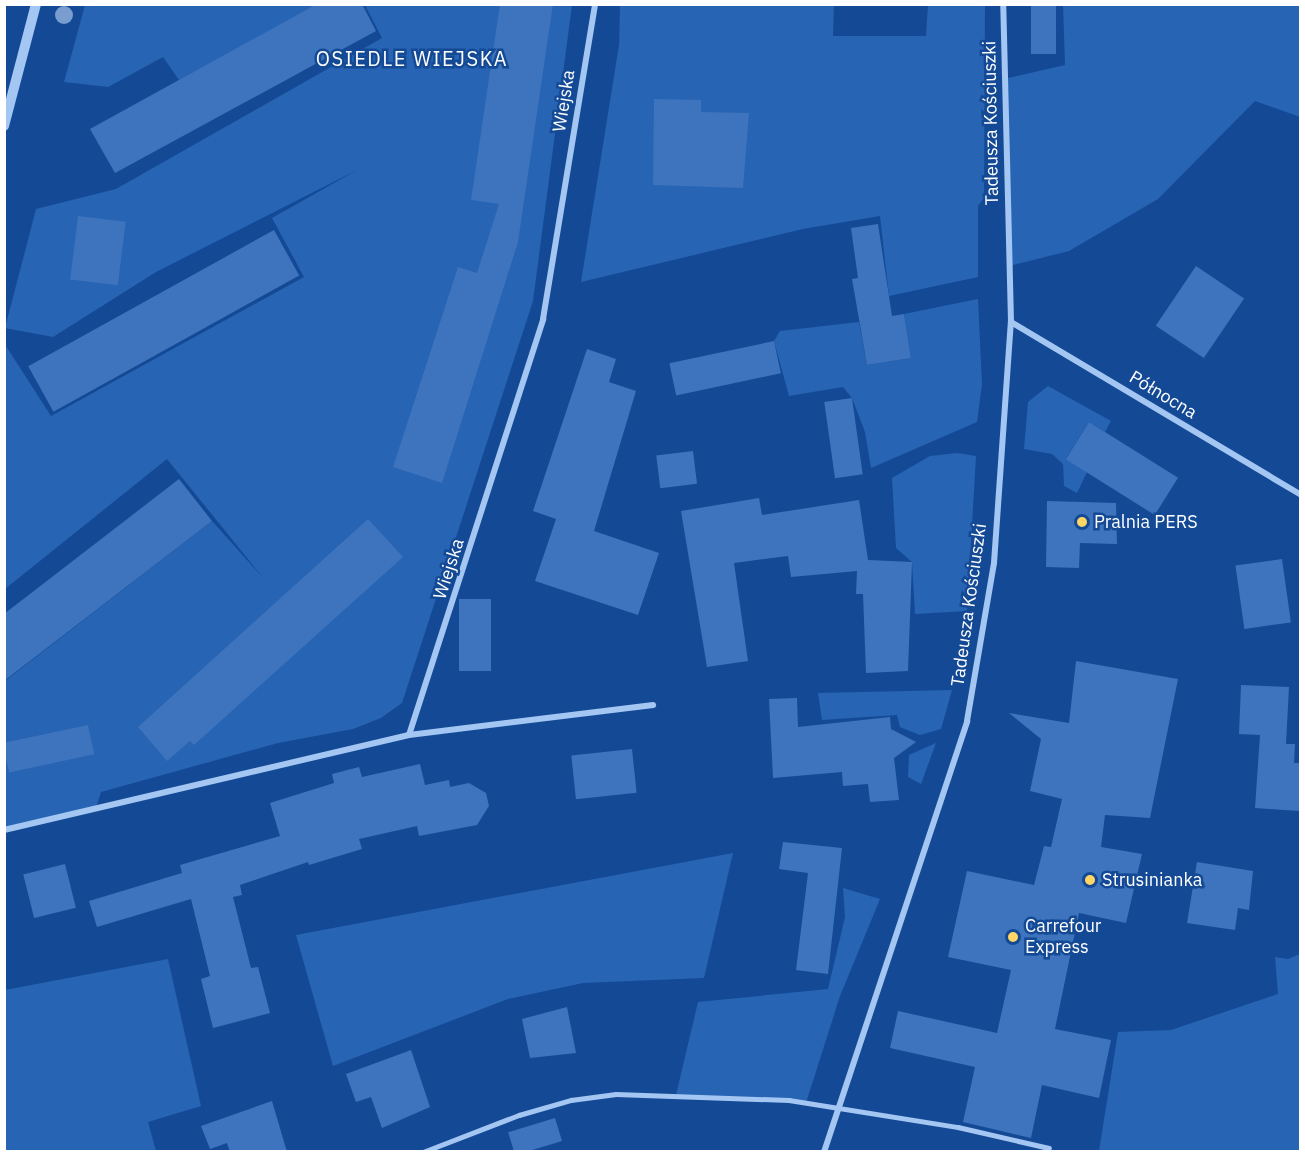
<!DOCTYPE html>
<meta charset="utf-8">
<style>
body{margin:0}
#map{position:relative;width:1305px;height:1156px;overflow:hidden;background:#144a95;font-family:"IBM Plex Sans",sans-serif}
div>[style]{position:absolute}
.green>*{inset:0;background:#2764b4}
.building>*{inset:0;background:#3d74bd;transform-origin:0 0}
.service>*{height:4.5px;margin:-2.25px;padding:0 2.25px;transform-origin:2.25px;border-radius:2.25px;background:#a4c6f2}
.minor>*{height:6px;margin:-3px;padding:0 3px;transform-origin:3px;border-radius:3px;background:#a4c6f2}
.tertiary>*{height:10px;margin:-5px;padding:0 5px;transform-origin:5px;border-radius:5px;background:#a4c6f2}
.trees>*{width:18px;height:18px;margin:-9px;border-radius:50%;background:#799dce}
.dots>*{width:16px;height:16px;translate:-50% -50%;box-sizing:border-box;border:3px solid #144a95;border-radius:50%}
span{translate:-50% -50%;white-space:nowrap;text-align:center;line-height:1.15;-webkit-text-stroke:5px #144a95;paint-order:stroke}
.street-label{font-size:18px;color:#fff}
.poi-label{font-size:18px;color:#fff}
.left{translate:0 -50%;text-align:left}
.neighbourhood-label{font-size:20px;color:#fff;letter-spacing:1.5px}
.frame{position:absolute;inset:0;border:6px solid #fff;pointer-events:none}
</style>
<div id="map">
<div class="green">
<div style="clip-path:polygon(85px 5px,320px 5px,179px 80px,163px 57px,108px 87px,64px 82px)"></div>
<div style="clip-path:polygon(365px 5px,572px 5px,533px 301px,402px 703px,381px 718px,353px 729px,278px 743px,101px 792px,96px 808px,5px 830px,5px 681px,212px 521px,264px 579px,167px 459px,5px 589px,4px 343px,51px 416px,304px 277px,272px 218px,357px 170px,156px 272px,53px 337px,5px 328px,36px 209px,116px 189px,382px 38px)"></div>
<div style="clip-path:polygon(620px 5px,834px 5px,833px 36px,926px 36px,928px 5px,985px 5px,984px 198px,978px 206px,978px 277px,889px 296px,880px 216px,803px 229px,581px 282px,619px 45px)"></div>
<div style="clip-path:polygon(1063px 5px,1300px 5px,1300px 117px,1255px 101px,1158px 199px,1069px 251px,1009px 266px,1004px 79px,1065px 65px)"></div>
<div style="clip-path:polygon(978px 299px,982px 384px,977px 422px,871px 468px,865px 432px,852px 398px,843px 387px,789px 396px,774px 341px,780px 331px,859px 322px,867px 365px,911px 358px,904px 314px)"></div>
<div style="clip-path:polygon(1048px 386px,1111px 421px,1105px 432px,1089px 422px,1066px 458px,1087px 472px,1077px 493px,1064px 486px,1063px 464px,1052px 454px,1024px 449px,1028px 402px)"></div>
<div style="clip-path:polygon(957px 453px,976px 456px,967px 611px,915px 614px,912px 562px,896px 548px,892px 478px,930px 456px)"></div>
<div style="clip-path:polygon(952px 690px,941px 729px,920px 735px,900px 727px,897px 715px,822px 720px,818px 693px)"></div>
<div style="clip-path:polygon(936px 743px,921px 784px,908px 777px,909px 755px)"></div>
<div style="clip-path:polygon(733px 853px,704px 978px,583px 983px,508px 999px,333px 1066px,296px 935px)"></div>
<div style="clip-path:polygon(843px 888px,880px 899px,840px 996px,806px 1103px,676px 1095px,698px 1002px,828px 989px,845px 917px)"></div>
<div style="clip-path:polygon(1300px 954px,1300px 1151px,1099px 1151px,1118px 1032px,1171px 1030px,1278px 994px,1275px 957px,1288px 959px)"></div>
<div style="clip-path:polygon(168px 959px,201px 1106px,148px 1122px,156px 1151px,5px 1151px,5px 990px)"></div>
</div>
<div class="building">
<div style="clip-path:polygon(317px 4px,362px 4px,376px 31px,115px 173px,90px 129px)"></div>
<div style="clip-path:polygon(500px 4px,553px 4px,518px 242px,442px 483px,393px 467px,458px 267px,477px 273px,499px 204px,471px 200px)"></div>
<div style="left:1031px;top:4px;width:25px;height:50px"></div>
<div style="clip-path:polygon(654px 99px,701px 100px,701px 112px,749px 113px,743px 188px,653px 185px)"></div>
<div style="left:78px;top:216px;width:48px;height:64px;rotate:7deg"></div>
<div style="clip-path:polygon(878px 224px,892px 316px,904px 314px,911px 358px,867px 365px,852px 279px,858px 278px,851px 228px)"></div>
<div style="left:274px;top:230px;width:52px;height:281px;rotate:61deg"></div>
<div style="left:1196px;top:266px;width:58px;height:72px;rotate:34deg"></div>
<div style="left:774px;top:341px;width:33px;height:107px;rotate:78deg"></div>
<div style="clip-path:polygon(587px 349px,616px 359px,609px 382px,636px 391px,594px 531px,659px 553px,638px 615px,535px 581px,556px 519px,533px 511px)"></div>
<div style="left:852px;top:398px;width:77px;height:28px;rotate:82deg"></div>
<div style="left:1089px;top:422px;width:105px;height:44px;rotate:32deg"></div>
<div style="left:693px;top:451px;width:33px;height:37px;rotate:83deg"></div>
<div style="clip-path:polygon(179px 479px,212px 521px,4px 681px,4px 614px)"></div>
<div style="clip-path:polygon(759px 498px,762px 515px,859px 500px,868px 560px,912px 562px,908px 671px,866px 673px,863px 594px,856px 594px,857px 571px,791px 577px,788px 556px,734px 563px,748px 661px,707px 667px,681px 511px)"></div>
<div style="clip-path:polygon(1047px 501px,1116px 503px,1117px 544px,1080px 543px,1079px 568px,1046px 567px)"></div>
<div style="clip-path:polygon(368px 519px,403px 557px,194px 745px,190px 741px,167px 761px,138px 727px)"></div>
<div style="left:1282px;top:559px;width:64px;height:47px;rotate:82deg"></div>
<div style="left:459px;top:599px;width:32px;height:72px"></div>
<div style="clip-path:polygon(1076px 661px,1178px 679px,1150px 818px,1105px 815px,1101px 847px,1142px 854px,1126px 923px,1079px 913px,1055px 1029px,1111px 1040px,1099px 1098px,1042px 1085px,1031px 1138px,963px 1122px,975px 1067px,890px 1048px,898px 1011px,997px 1033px,1011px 970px,948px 957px,967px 871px,1034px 885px,1044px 846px,1051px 847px,1062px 799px,1030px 791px,1041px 739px,1009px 713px,1069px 723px)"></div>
<div style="clip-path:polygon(1241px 685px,1289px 687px,1286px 744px,1295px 744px,1294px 763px,1300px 763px,1300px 811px,1255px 808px,1260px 735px,1239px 734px)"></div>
<div style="clip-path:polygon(797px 698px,798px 727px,890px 717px,891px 729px,916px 742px,894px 758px,899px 800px,870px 802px,868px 784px,843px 786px,842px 772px,773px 778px,769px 699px)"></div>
<div style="left:88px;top:725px;width:30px;height:87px;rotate:78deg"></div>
<div style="left:632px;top:749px;width:44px;height:61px;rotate:84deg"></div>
<div style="clip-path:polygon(420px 764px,425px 785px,449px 780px,450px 787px,469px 783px,486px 793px,489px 806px,477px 825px,419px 836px,417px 826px,359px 839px,362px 849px,309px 865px,308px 862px,240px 885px,242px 895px,233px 897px,251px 968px,258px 967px,270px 1013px,213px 1028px,201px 979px,210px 976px,191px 899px,97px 927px,89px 901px,182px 873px,180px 865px,280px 836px,270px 803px,334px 783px,332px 774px,359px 767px,362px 777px)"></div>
<div style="clip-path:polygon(783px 842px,842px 848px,828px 974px,796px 970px,808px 873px,779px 869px)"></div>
<div style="clip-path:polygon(1197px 862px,1253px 871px,1249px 910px,1238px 908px,1235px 930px,1187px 923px)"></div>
<div style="left:65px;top:864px;width:45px;height:43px;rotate:76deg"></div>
<div style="clip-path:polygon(567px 1007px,576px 1053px,530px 1058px,522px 1019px)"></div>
<div style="clip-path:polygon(411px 1050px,430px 1107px,382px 1128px,371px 1097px,356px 1102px,346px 1074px)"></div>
<div style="clip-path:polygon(272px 1101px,287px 1152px,230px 1152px,227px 1143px,210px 1149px,201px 1126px)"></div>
<div style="left:555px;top:1118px;width:24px;height:49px;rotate:73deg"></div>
</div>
<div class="service">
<div style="left:423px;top:1152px;width:103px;rotate:-21.1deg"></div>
<div style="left:519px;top:1115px;width:54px;rotate:-16.1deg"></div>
<div style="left:571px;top:1100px;width:45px;rotate:-7.6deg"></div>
<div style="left:616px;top:1094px;width:173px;rotate:2deg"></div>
<div style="left:789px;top:1100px;width:171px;rotate:9.1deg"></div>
<div style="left:958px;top:1127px;width:93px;rotate:13deg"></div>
<div style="left:1049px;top:1148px;width:4px;rotate:90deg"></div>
</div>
<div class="minor">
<div style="left:1011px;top:322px;width:336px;rotate:30.8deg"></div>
<div style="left:409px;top:735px;width:437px;rotate:-72.1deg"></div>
<div style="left:543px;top:319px;width:319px;rotate:-80.6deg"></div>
<div style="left:4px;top:830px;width:416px;rotate:-13.2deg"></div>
<div style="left:409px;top:735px;width:246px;rotate:-7deg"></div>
<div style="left:824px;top:1152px;width:454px;rotate:-71.6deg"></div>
<div style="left:967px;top:721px;width:160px;rotate:-80.3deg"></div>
<div style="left:994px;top:563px;width:242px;rotate:-86deg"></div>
<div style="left:1011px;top:322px;width:318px;rotate:-91.4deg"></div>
</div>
<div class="tertiary">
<div style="left:4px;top:126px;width:126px;rotate:-75.3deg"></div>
</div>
<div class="trees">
<div style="left:64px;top:15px"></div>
</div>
<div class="dots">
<div style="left:1082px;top:522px;background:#ffd565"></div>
<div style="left:1090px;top:880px;background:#ffd565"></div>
<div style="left:1013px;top:937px;background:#ffd565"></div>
</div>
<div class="street-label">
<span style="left:564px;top:101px;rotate:-81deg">Wiejska</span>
<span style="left:991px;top:123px;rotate:-91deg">Tadeusza Kościuszki</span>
<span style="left:1163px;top:395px;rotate:31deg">Północna</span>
<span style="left:449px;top:569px;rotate:-72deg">Wiejska</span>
<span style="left:969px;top:605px;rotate:-82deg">Tadeusza Kościuszki</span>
</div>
<div class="poi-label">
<span class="left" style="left:1094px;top:522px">Pralnia PERS</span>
<span class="left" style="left:1102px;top:880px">Strusinianka</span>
<span class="left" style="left:1025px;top:937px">Carrefour<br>Express</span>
</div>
<div class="neighbourhood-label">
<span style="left:412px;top:58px">OSIEDLE WIEJSKA</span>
</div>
<div class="frame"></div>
</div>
